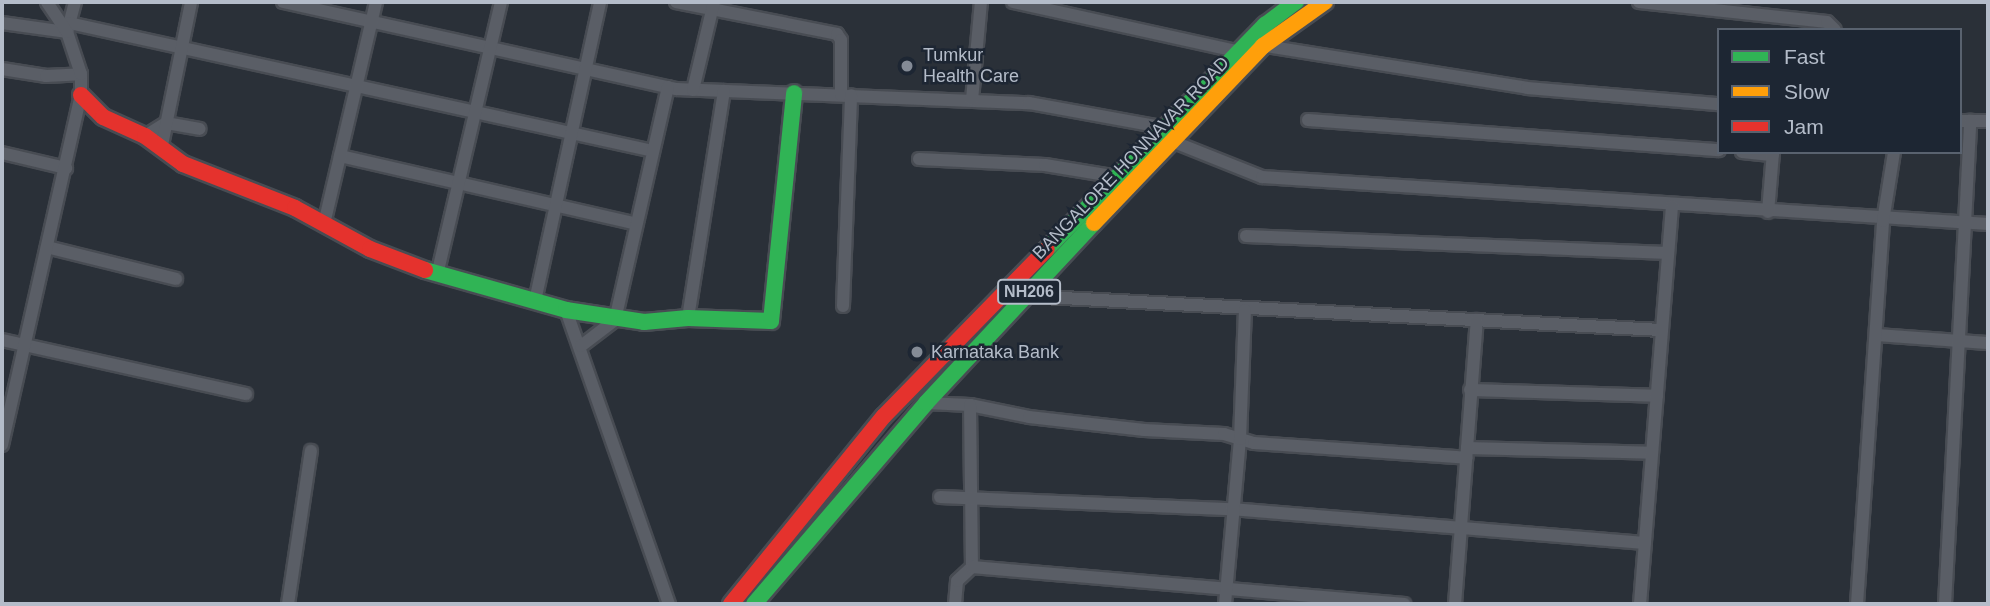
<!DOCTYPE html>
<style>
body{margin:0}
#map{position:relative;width:1990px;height:606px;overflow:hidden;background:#2a3038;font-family:Arial,sans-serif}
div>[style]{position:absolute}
.roads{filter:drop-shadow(2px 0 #484c53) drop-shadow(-2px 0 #484c53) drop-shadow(0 2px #484c53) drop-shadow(0 -2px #484c53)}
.street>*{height:12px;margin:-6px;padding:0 6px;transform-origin:6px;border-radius:6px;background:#5a5e66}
.fast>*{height:16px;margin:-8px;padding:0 8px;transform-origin:8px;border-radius:8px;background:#30b455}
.slow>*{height:16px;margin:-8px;padding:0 8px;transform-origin:8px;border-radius:8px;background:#ff9f0a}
.jam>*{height:16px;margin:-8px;padding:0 8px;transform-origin:8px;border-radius:8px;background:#e5322d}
.dots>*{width:19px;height:19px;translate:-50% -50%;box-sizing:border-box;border:4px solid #1d2633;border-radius:50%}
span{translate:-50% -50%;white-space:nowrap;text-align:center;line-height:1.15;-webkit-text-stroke:5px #1d2633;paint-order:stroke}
.shield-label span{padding:2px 5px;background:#1d2633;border:2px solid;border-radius:5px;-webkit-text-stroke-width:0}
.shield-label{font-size:16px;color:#b4bcc9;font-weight:700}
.poi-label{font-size:18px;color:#b4bcc9}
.left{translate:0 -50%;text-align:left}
.street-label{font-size:18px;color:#b4bcc9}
.frame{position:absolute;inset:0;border:4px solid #b4bcc9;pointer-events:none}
.legend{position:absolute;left:1717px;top:28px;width:245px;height:126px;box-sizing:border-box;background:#1d2633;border:2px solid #59626f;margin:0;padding:9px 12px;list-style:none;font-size:21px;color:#b4bcc9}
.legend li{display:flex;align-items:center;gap:14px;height:35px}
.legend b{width:35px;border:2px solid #59626f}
</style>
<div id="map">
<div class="roads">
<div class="street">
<div style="left:283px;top:2px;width:403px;rotate:12.5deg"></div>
<div style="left:676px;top:89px;width:353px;rotate:2.3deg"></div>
<div style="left:1029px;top:103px;width:139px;rotate:10.3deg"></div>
<div style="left:676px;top:2px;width:164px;rotate:11.2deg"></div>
<div style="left:837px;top:34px;width:7px;rotate:56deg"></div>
<div style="left:841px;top:40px;width:55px;rotate:90deg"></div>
<div style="left:1013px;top:2px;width:238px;rotate:12.4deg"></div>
<div style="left:1639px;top:2px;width:189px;rotate:6.1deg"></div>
<div style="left:1827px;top:22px;width:11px;rotate:45deg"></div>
<div style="left:2px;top:23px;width:66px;rotate:7.9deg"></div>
<div style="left:67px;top:32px;width:31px;rotate:-75deg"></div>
<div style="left:69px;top:23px;width:598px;rotate:12.36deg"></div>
<div style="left:1260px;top:45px;width:270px;rotate:9.1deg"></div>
<div style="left:1527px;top:88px;width:193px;rotate:4.8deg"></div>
<div style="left:2px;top:69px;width:45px;rotate:9deg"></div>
<div style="left:46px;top:76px;width:35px;rotate:-3deg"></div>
<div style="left:693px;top:90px;width:90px;rotate:-76.6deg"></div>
<div style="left:972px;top:100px;width:98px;rotate:-84.8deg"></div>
<div style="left:1308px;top:120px;width:412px;rotate:4.2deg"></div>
<div style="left:1960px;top:121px;width:28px"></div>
<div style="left:145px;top:136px;width:25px;rotate:-32deg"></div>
<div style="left:166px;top:123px;width:34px;rotate:10deg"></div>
<div style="left:1174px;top:142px;width:95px;rotate:21.7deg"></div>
<div style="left:1262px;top:177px;width:728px;rotate:3.7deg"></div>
<div style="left:162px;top:145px;width:146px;rotate:-78.5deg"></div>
<div style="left:1742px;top:152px;width:31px;rotate:6deg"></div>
<div style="left:2px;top:153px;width:66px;rotate:13.2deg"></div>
<div style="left:340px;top:156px;width:304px;rotate:12.9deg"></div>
<div style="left:919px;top:159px;width:126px;rotate:2.7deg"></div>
<div style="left:1045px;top:165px;width:74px;rotate:9.3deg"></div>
<div style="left:1768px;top:212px;width:60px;rotate:-85.2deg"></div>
<div style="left:324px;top:224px;width:228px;rotate:-76.8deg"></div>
<div style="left:1246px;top:236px;width:422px;rotate:2.3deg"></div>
<div style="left:47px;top:247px;width:133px;rotate:13.9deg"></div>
<div style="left:437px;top:275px;width:280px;rotate:-76.8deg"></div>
<div style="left:1025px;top:296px;width:638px;rotate:3.06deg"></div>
<div style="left:535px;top:301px;width:306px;rotate:-77.7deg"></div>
<div style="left:843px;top:306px;width:211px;rotate:-87.8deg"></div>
<div style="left:566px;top:310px;width:312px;rotate:70.7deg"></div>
<div style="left:688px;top:318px;width:230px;rotate:-81deg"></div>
<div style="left:1876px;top:335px;width:112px;rotate:4.1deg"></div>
<div style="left:2px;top:340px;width:250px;rotate:12.5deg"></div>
<div style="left:581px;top:346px;width:43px;rotate:-37.4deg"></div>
<div style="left:615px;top:320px;width:239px;rotate:-77.2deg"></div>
<div style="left:1470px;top:390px;width:187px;rotate:1.8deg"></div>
<div style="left:926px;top:403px;width:44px;rotate:2.6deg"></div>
<div style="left:970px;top:405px;width:60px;rotate:11.5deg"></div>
<div style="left:1029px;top:417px;width:116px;rotate:6.4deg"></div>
<div style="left:1144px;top:430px;width:80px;rotate:2.9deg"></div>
<div style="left:1224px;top:434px;width:31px;rotate:17deg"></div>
<div style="left:1254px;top:443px;width:213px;rotate:4deg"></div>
<div style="left:970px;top:405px;width:162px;rotate:89.3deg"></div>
<div style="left:2px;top:445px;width:359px;rotate:-77.3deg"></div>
<div style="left:81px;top:95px;width:21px;rotate:-90deg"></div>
<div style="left:81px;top:74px;width:44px;rotate:-108.4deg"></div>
<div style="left:67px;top:32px;width:36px;rotate:-124deg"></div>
<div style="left:1467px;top:448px;width:185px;rotate:1.5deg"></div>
<div style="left:940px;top:497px;width:291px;rotate:2.4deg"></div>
<div style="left:1231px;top:509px;width:415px;rotate:4.7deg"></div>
<div style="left:288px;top:604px;width:155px;rotate:-81.5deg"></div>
<div style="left:955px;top:604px;width:23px;rotate:-85deg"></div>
<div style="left:957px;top:581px;width:21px;rotate:-43deg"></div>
<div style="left:972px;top:567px;width:434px;rotate:4.9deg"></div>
<div style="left:1225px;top:604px;width:166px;rotate:-84.8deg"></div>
<div style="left:1240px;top:439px;width:129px;rotate:-87.8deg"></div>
<div style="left:1455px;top:604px;width:285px;rotate:-85.6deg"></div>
<div style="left:1640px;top:604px;width:399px;rotate:-85.4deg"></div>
<div style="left:1857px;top:604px;width:384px;rotate:-86.1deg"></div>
<div style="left:1883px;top:221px;width:70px;rotate:-80.9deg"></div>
<div style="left:1945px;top:604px;width:484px;rotate:-87deg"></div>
</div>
<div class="fast">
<div style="left:1047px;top:249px;width:313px;rotate:-45.8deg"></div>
<div style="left:1265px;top:25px;width:39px;rotate:-37deg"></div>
<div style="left:425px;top:270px;width:147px;rotate:15.8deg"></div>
<div style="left:566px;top:310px;width:79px;rotate:8.7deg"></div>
<div style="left:644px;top:322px;width:44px;rotate:-5.2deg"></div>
<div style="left:688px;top:318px;width:83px;rotate:2.1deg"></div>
<div style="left:771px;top:321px;width:229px;rotate:-84.2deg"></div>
<div style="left:754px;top:604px;width:265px;rotate:-49.4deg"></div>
<div style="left:926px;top:403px;width:246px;rotate:-47deg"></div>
</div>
<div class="slow">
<div style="left:1094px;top:223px;width:245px;rotate:-46.3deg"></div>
<div style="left:1263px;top:46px;width:76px;rotate:-35.4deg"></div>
</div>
<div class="jam">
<div style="left:81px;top:95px;width:31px;rotate:45deg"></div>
<div style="left:103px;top:117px;width:46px;rotate:24.3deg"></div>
<div style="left:145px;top:136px;width:47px;rotate:36.4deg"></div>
<div style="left:183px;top:164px;width:120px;rotate:21.4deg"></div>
<div style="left:295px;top:208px;width:85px;rotate:28.7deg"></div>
<div style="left:370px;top:249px;width:59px;rotate:20.9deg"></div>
<div style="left:731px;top:604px;width:242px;rotate:-50.9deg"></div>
<div style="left:884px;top:416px;width:233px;rotate:-45.7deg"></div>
</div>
</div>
<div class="dots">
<div style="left:907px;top:66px;background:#848b96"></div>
<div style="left:917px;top:352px;background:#848b96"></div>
</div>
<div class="shield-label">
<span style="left:1029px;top:292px">NH206</span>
</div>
<div class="poi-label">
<span class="left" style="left:923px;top:66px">Tumkur<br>Health Care</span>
<span class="left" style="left:931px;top:352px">Karnataka Bank</span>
</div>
<div class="street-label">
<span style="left:1131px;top:158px;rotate:-46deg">BANGALORE HONNAVAR ROAD</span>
</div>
<div class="frame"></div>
<ul class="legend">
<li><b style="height:9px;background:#30b455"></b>Fast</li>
<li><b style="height:9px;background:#ff9f0a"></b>Slow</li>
<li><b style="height:9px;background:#e5322d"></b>Jam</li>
</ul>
</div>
